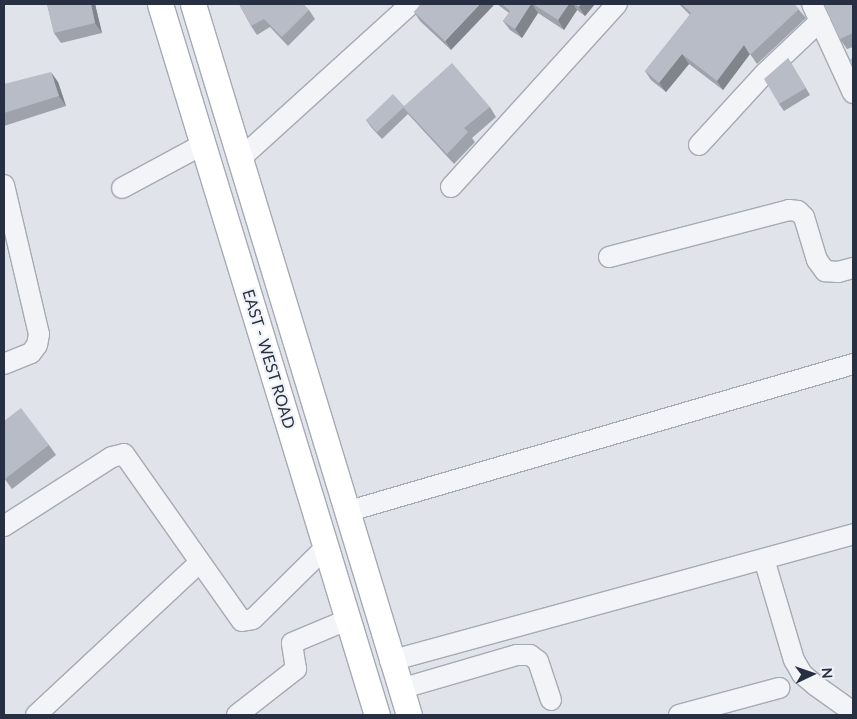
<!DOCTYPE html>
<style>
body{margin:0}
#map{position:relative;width:857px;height:719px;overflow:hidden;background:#e0e3ea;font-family:Lato,sans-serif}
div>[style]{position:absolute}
.roads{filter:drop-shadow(1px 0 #a5aab4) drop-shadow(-1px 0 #a5aab4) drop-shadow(0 1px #a5aab4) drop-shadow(0 -1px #a5aab4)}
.minor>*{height:20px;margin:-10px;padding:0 10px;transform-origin:10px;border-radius:10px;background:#f3f4f8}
.major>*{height:25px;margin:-12.5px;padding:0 12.5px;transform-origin:12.5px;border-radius:12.5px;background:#fff}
.wall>*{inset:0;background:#9da2ab}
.shaded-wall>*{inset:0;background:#80848b}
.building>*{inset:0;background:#b7bcc7}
span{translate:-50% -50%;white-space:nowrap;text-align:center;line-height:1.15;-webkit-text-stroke:4.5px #eff2f7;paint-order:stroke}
.street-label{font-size:16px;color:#273042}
.frame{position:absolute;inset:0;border:5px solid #273042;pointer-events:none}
.north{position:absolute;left:787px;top:649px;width:50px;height:50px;-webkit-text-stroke:4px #eff2f7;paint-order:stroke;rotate:87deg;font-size:14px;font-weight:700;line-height:20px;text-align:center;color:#273042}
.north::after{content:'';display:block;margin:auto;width:18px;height:22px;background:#273042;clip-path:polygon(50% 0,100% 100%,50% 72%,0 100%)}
</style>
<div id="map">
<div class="roads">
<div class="minor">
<div style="left:812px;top:4px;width:98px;rotate:65.3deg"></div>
<div style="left:699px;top:145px;width:96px;rotate:-47.5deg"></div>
<div style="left:764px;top:74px;width:77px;rotate:-43.4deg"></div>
<div style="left:242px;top:157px;width:228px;rotate:-42.2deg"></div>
<div style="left:4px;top:185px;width:153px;rotate:76.8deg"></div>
<div style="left:39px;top:334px;width:11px;rotate:100deg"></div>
<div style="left:37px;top:345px;width:10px;rotate:127deg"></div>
<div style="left:31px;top:353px;width:29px;rotate:158deg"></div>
<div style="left:451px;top:187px;width:247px;rotate:-47.8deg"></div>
<div style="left:122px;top:188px;width:91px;rotate:-28.3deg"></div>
<div style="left:609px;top:257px;width:186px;rotate:-14.6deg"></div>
<div style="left:789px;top:210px;width:9px;rotate:6deg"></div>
<div style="left:798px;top:211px;width:8px;rotate:45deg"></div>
<div style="left:804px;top:217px;width:45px;rotate:73.2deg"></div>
<div style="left:817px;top:260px;width:14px;rotate:54deg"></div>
<div style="left:825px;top:271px;width:13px;rotate:4deg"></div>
<div style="left:838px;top:272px;width:16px;rotate:-15deg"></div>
<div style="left:346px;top:512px;width:528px;rotate:-16.27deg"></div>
<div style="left:4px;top:526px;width:128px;rotate:-32.6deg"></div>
<div style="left:112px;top:457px;width:12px;rotate:-14deg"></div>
<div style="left:124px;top:454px;width:204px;rotate:54.8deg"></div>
<div style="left:242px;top:621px;width:11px;rotate:-10deg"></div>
<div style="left:253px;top:619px;width:103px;rotate:-44.6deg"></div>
<div style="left:764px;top:559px;width:105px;rotate:73.5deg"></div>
<div style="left:794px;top:660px;width:16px;rotate:60deg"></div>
<div style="left:802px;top:674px;width:17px;rotate:40deg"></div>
<div style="left:815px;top:685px;width:47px;rotate:35.4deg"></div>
<div style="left:390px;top:661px;width:480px;rotate:-15.3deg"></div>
<div style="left:400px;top:689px;width:122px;rotate:-16.2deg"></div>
<div style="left:517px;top:655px;width:13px"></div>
<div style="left:530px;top:655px;width:10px;rotate:37deg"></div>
<div style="left:538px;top:661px;width:41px;rotate:71.6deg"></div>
<div style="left:36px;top:715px;width:224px;rotate:-43deg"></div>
<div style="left:237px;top:715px;width:75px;rotate:-37.9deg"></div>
<div style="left:296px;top:669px;width:26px;rotate:-99deg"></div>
<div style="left:292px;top:643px;width:62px;rotate:-22.8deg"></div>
<div style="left:679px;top:715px;width:104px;rotate:-15.1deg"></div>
</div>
<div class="major">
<div style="left:160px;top:4px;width:743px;rotate:73.03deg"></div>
<div style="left:193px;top:4px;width:743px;rotate:73.1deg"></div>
</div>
</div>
<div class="wall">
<div style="clip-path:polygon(47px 4px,95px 4px,102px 33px,61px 43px,54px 33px)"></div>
<div style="clip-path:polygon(239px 4px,305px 4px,304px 5px,309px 10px,315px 19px,288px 46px,270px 27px,257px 35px,251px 26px)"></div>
<div style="clip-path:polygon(421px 4px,451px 50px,420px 21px,414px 12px)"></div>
<div style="clip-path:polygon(497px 4px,595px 4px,585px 16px,577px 10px,564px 30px,538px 13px,522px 38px,510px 30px,503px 21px,509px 13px)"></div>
<div style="clip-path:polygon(679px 4px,794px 4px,806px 18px,757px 64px,750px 54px,723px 90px,689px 64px,666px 92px,651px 80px,645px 71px,690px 15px)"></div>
<div style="clip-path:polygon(853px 4px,853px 47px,847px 49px,840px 39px)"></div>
<div style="clip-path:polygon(788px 58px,810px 95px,784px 111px,779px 104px)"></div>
<div style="clip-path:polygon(58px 82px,66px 106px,4px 126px,4px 84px)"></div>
<div style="clip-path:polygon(404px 106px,490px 107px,496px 117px,472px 138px,475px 142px,454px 164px,408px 114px,382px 139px,371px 127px,366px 120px)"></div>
<div style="clip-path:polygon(4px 421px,49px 445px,56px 455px,12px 489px,4px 478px)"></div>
</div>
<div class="shaded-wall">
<div style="clip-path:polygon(91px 4px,95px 4px,102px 33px,95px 23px)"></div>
<div style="clip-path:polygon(480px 4px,495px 4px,451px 50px,445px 41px)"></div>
<div style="clip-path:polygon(531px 4px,532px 4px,538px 13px,522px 38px,515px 29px)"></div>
<div style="clip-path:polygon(569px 4px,573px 4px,577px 10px,564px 30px,558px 20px)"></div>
<div style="clip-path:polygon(581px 4px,595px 4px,585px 16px,579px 7px)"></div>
<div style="clip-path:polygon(744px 45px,750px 54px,723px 90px,717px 81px)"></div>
<div style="clip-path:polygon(682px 54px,689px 64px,666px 92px,659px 83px)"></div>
<div style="clip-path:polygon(51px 72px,58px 82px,66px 106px,59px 96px)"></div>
</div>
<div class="building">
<div style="clip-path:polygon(47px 4px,91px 4px,95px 23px,54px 33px)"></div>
<div style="clip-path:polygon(239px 4px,302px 4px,309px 10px,282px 37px,264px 19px,251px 26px)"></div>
<div style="clip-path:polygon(421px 4px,480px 4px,445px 41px,414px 12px)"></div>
<div style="clip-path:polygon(502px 4px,531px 4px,515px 29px,503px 21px,510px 11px)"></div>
<div style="clip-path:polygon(533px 4px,569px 4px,558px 20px)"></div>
<div style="clip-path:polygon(574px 4px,581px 4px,579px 7px)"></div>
<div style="clip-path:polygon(682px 4px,794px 4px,799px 9px,750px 55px,744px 45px,717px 81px,682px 54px,659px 83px,645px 71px,691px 13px)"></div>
<div style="clip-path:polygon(824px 4px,853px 4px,853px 33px,840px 39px)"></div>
<div style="clip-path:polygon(853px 57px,853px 67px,849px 61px)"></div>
<div style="clip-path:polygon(788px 58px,806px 88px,779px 104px,764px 79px)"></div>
<div style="clip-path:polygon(452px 63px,490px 107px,464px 128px,468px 132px,447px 154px,403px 107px)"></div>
<div style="clip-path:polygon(51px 72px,59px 96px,4px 113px,4px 84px)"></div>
<div style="clip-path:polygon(393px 94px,404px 106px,403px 107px,403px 108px,377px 132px,366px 120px)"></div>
<div style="clip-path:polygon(21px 408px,49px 445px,5px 479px,4px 477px,4px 421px)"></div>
</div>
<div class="street-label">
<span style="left:269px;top:359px;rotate:73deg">EAST - WEST ROAD</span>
</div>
<div class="frame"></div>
<div class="north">N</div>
</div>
